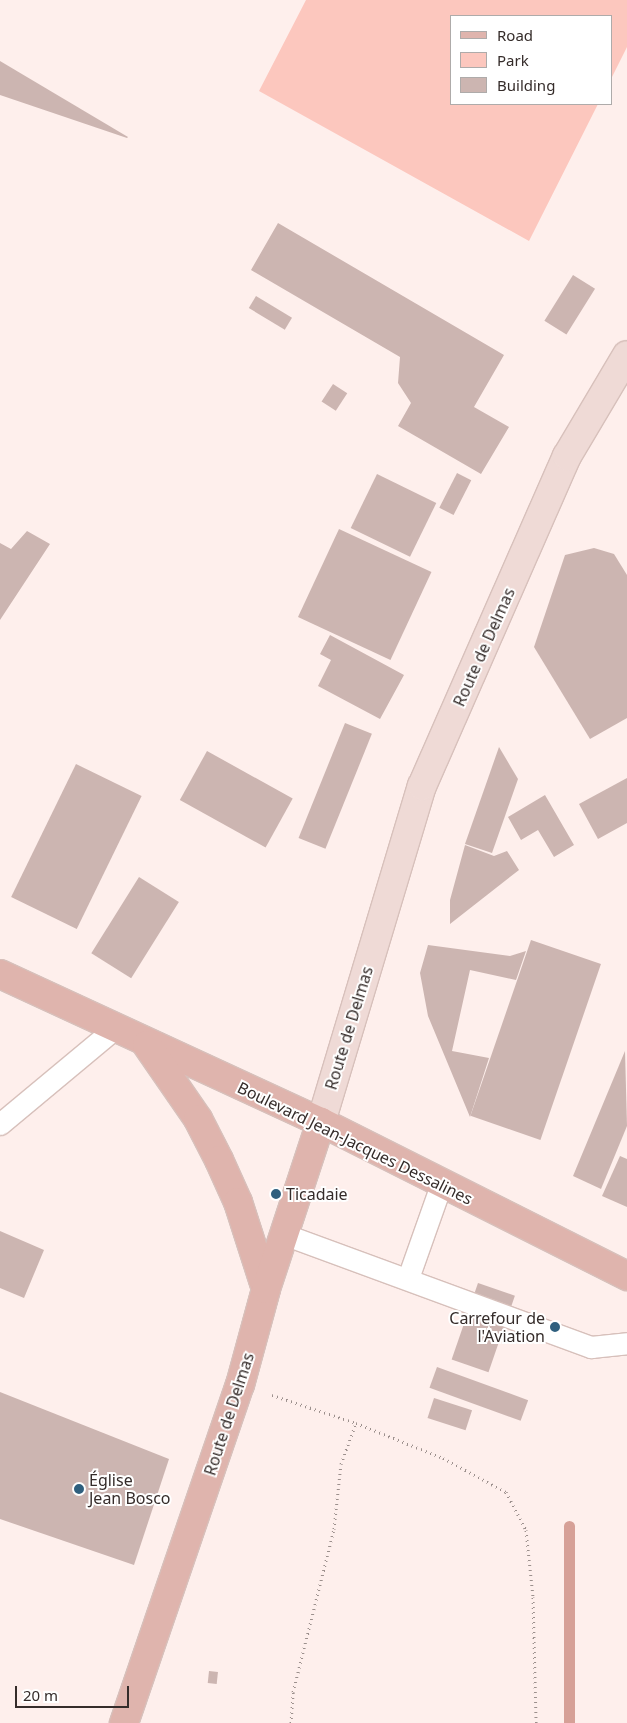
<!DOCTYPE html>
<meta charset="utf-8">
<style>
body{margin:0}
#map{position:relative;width:627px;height:1723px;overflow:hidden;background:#feefec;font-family:"Noto Sans",sans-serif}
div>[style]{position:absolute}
.green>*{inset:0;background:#fcc7be}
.stream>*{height:11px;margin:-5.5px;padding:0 5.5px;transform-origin:5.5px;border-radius:5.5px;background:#d6a097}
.building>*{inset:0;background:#ccb5b1;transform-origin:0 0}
.path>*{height:3px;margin-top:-1.5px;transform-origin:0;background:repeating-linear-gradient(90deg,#9c908d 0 1px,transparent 0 5px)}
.roads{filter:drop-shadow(1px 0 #d7c0bb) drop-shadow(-1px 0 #d7c0bb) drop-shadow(0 1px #d7c0bb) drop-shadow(0 -1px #d7c0bb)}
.lane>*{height:21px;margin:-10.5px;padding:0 10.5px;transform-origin:10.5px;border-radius:10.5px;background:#fff}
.secondary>*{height:28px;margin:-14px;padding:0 14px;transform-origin:14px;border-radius:14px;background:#efdad6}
.primary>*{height:28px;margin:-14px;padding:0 14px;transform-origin:14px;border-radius:14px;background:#dfb4ad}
.dots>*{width:14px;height:14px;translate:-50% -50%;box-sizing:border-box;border:2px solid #fff;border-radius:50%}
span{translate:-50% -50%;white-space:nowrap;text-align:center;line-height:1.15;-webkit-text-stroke:4px #fff;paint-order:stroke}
.street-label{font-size:16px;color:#352c2a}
.poi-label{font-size:16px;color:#352c2a}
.left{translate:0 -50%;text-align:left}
.right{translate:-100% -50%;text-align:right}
.legend{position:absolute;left:450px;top:15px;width:162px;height:90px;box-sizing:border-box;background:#fff;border:1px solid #aeabaa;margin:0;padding:6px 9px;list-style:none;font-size:15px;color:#352c2a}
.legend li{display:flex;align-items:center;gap:10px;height:25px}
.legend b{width:25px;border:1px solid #aeabaa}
.scale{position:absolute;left:15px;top:1686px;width:114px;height:22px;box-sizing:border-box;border:2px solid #352c2a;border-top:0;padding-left:6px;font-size:15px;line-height:18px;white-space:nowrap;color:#352c2a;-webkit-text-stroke:4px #fff;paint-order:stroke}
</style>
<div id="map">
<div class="green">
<div style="clip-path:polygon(306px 0,627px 0,627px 47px,611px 79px,611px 16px,451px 16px,451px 104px,598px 104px,529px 241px,259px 91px)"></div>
</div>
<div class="stream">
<div style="left:569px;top:1526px;width:197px;rotate:90deg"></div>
</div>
<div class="building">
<div style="clip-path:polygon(0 61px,128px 137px,127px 138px,0 95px)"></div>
<div style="clip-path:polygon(278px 223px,504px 355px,474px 407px,509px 427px,481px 474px,398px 426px,411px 403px,398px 383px,400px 357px,251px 270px)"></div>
<div style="left:573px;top:275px;width:26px;height:54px;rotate:32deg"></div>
<div style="left:256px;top:296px;width:42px;height:14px;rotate:31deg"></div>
<div style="left:333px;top:384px;width:17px;height:21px;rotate:33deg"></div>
<div style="left:457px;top:473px;width:16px;height:39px;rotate:27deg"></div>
<div style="left:377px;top:474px;width:66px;height:60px;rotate:26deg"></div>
<div style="left:339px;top:529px;width:102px;height:97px;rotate:25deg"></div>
<div style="clip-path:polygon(27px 531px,50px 544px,0 620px,0 543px,11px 549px)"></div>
<div style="clip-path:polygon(594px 548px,614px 554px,627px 575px,627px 718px,590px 739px,534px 647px,565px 555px)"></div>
<div style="clip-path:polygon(330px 635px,404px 675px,380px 719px,318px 686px,331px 660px,320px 654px)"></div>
<div style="left:345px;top:723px;width:29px;height:124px;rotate:22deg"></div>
<div style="clip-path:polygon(499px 747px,518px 779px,492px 853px,465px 844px)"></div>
<div style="left:207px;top:751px;width:98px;height:56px;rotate:29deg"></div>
<div style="left:76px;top:764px;width:73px;height:148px;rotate:26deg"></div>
<div style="clip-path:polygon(627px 778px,627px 823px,598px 839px,579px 804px)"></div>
<div style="clip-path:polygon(545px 795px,574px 845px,554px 857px,538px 830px,521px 840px,508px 817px)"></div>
<div style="clip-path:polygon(465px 845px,494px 856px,507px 851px,519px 870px,450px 924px,450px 900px)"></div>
<div style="left:139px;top:877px;width:47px;height:90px;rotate:32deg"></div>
<div style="left:531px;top:940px;width:74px;height:186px;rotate:19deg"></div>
<div style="clip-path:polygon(428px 945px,510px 956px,526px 951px,516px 980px,470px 970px,452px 1051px,489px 1058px,470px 1117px,428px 1016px,420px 973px)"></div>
<div style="clip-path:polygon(625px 1051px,627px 1126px,601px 1189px,573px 1176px)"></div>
<div style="clip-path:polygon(620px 1156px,627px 1159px,627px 1207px,602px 1196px)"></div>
<div style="clip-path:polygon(0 1231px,44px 1250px,24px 1298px,0 1288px)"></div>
<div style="left:478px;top:1283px;width:39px;height:81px;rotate:19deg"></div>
<div style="left:437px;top:1367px;width:97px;height:22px;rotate:20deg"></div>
<div style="clip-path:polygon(0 1392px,169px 1459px,134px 1565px,0 1519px)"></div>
<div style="left:434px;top:1398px;width:40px;height:21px;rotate:18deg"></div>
<div style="left:209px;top:1671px;width:9px;height:12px;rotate:6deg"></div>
</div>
<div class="path">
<div style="left:272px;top:1395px;width:89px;rotate:18.4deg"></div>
<div style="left:356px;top:1423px;width:94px;rotate:21.9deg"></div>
<div style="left:443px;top:1458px;width:72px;rotate:28.4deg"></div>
<div style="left:506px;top:1492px;width:43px;rotate:62.2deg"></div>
<div style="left:526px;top:1530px;width:67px;rotate:84deg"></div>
<div style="left:533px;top:1597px;width:126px;rotate:88.6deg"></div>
<div style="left:291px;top:1723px;width:31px;rotate:-86deg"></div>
<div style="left:293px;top:1692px;width:168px;rotate:-75.9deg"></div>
<div style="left:334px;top:1529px;width:65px;rotate:-83.9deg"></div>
<div style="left:341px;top:1464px;width:44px;rotate:-69.9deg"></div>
</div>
<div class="roads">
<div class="lane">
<div style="left:0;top:1124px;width:148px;rotate:-39.8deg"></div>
<div style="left:286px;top:1235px;width:325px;rotate:20.2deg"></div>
<div style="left:591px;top:1347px;width:36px;rotate:-6deg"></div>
<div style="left:408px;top:1278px;width:99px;rotate:-70.5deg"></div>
</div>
<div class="secondary">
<div style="left:321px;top:1122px;width:351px;rotate:-73.3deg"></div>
<div style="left:422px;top:786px;width:360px;rotate:-66.3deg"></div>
<div style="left:567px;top:456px;width:117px;rotate:-59.3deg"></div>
</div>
<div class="primary">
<div style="left:0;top:974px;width:353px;rotate:24.8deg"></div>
<div style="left:321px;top:1122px;width:343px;rotate:26.7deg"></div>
<div style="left:147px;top:1045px;width:90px;rotate:55.4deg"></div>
<div style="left:198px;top:1119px;width:46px;rotate:62.9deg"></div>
<div style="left:219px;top:1160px;width:46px;rotate:65.7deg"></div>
<div style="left:238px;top:1202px;width:91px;rotate:72.2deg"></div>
<div style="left:124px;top:1723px;width:357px;rotate:-71.1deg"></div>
<div style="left:240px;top:1385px;width:99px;rotate:-74.8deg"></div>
<div style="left:266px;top:1289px;width:176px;rotate:-71.8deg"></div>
</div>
</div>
<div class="dots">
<div style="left:276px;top:1194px;background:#2f5f7e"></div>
<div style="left:555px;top:1327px;background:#2f5f7e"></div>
<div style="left:79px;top:1489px;background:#2f5f7e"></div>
</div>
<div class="street-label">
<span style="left:484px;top:647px;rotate:-66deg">Route de Delmas</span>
<span style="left:349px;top:1028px;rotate:-73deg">Route de Delmas</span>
<span style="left:355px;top:1143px;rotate:26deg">Boulevard Jean-Jacques Dessalines</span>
<span style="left:229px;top:1414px;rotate:-72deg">Route de Delmas</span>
</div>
<div class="poi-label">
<span class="left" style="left:286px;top:1194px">Ticadaie</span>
<span class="right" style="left:545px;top:1327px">Carrefour de<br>l'Aviation</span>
<span class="left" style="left:89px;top:1489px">Église<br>Jean Bosco</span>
</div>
<ul class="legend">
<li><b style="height:6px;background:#dfb4ad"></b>Road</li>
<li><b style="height:14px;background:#fcc7be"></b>Park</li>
<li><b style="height:14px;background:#ccb5b1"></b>Building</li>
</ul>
<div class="scale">20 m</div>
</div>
